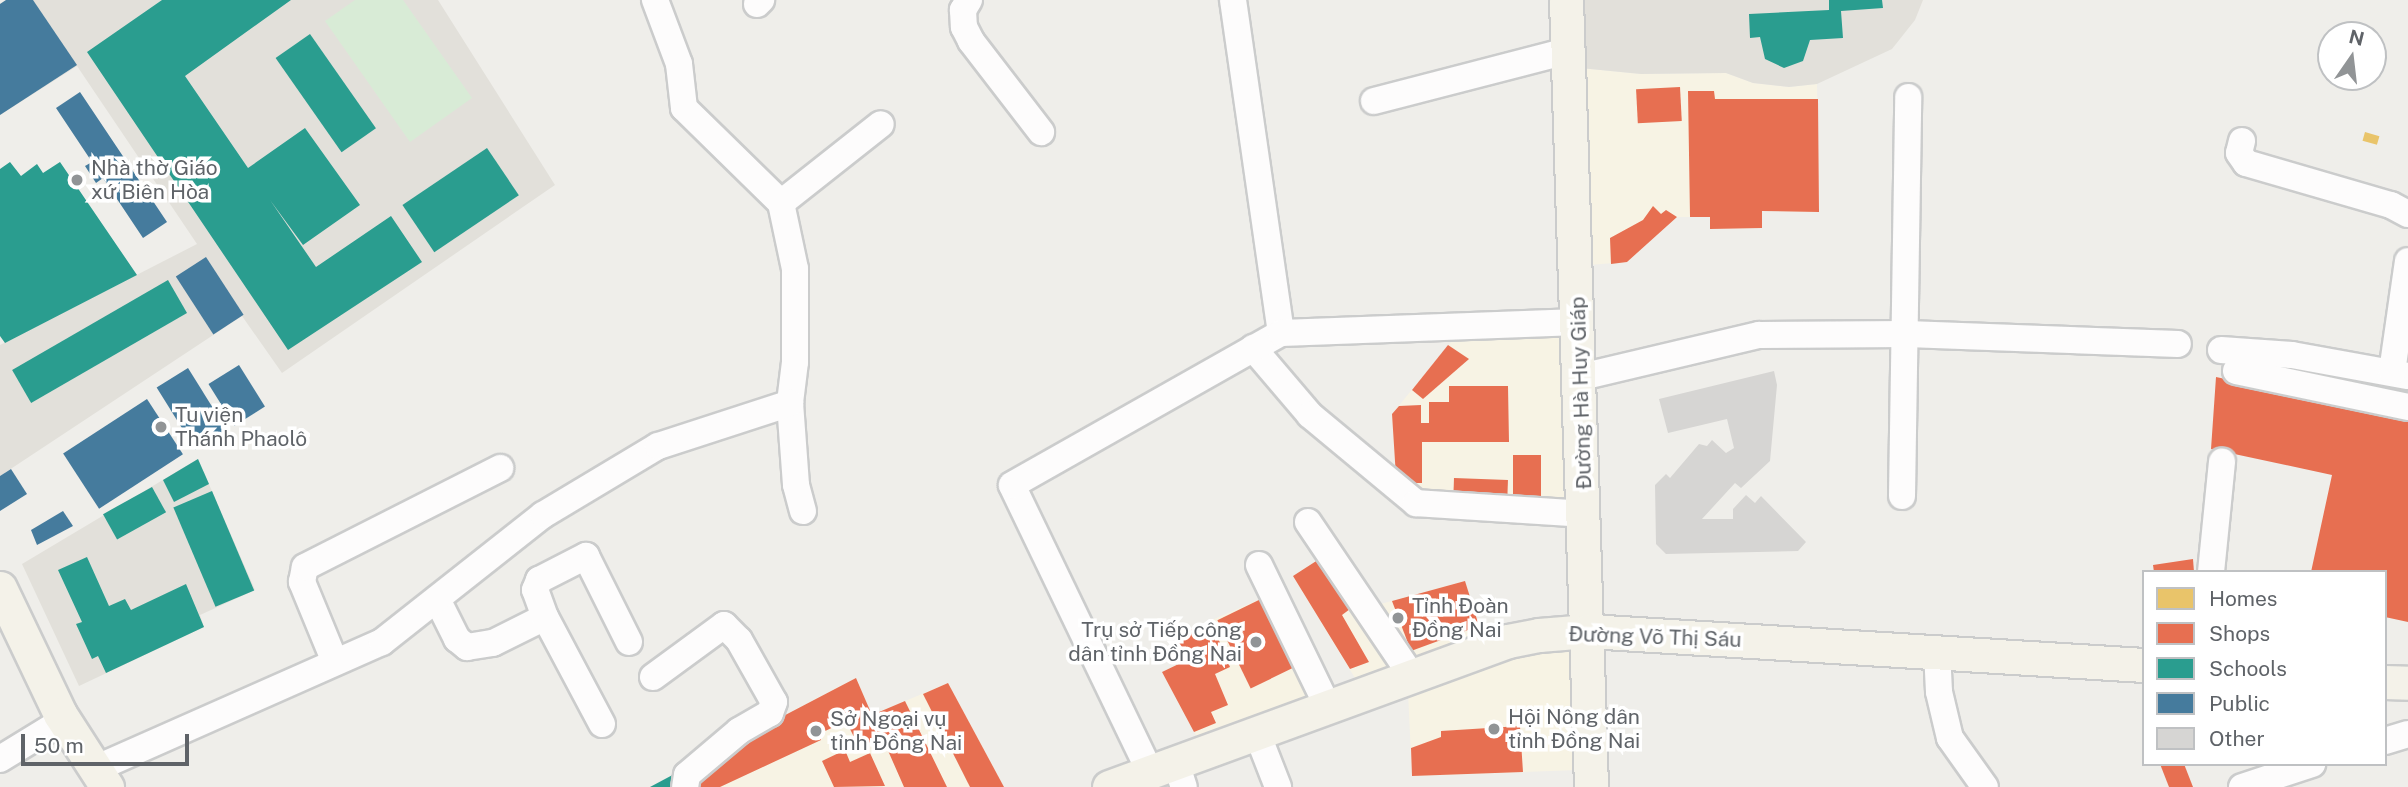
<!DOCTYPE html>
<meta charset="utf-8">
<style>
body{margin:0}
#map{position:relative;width:2408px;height:787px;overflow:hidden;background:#efeeea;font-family:"Public Sans",sans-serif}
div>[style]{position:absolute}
.commercial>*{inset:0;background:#f7f3e4}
.education>*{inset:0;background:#e2e0da}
.green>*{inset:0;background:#d8ebd6}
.homes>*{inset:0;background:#e9c46a;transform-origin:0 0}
.shops>*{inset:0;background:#e76f51;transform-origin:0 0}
.schools>*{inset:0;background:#2a9d8f;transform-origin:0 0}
.public>*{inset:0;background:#457b9d;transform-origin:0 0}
.building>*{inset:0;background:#d6d5d3}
.roads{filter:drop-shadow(2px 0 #cbcccc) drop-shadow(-2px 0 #cbcccc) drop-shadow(0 2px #cbcccc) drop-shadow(0 -2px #cbcccc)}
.minor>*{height:26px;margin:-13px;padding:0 13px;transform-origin:13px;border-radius:13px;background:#fdfcfc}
.major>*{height:33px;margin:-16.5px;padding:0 16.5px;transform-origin:16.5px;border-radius:16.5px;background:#f4f2e9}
.dots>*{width:19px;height:19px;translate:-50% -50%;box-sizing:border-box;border:4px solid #fff;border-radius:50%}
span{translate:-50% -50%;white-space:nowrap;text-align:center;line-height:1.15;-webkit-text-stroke:7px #fff;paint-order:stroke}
.poi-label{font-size:21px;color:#5f6368}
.left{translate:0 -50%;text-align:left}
.right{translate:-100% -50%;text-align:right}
.street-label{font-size:21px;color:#5f6368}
.legend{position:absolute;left:2142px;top:570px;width:245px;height:196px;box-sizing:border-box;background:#fff;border:2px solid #bfc1c3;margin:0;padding:9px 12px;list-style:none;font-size:21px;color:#5f6368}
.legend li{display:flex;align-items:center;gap:14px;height:35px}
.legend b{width:35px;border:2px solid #bfc1c3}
.north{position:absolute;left:2317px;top:21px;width:70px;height:70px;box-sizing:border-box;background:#fff;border:2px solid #bfc1c3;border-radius:50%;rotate:14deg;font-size:19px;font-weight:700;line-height:28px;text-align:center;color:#5f6368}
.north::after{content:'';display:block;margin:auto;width:24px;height:32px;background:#919496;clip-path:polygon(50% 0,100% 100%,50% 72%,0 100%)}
.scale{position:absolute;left:21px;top:734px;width:168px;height:32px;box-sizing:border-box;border:4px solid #5f6368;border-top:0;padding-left:9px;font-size:21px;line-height:24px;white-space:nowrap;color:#5f6368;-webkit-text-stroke:5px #fff;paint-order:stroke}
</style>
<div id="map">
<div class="commercial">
<div style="clip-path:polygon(1580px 68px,1641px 74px,1726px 73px,1753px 83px,1789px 87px,1817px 84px,1819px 212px,1762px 211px,1762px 228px,1710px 229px,1710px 217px,1677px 217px,1627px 262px,1589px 265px)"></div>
<div style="clip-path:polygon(1567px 330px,1572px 505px,1426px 498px,1396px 477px,1392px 414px,1456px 336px)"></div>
<div style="clip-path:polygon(1324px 556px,1362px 609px,1465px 581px,1482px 637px,1358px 683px,1293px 576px)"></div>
<div style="clip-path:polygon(1265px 597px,1315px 699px,1199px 741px,1162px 672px,1186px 660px,1175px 636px)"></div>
<div style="clip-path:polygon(1575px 645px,1578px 770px,1412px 776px,1408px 692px,1516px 652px)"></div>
<div style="clip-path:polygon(856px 678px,872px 715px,948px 683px,1004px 787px,693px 787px,694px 778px,770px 723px)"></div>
</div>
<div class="education">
<div style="clip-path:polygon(6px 0,438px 0,555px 185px,282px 373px,242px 316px,0 476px,0 345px,197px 244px,77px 66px,0 115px,0 4px)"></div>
<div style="clip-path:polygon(1578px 0,1923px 0,1915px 20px,1892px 49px,1817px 84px,1789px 87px,1753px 83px,1726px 73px,1641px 74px,1580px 68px)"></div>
<div style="clip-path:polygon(198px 459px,255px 590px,200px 615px,204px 627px,79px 686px,22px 564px)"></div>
</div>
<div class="green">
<div style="clip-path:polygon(355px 0,403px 0,472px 98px,410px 142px,325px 21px)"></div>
</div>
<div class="homes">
<div style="left:2365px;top:132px;width:15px;height:9px;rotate:16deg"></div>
</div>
<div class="shops">
<div style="left:1680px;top:87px;width:34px;height:44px;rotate:87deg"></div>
<div style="clip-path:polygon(1688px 91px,1714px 91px,1715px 99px,1818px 99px,1819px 212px,1762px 211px,1762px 228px,1710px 229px,1710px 217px,1690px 217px)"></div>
<div style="clip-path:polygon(1653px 206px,1661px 214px,1666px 210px,1677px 217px,1627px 262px,1611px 264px,1610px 238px,1643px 220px)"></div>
<div style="clip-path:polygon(1448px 345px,1469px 359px,1423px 399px,1412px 390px)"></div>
<div style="clip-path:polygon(2216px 377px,2408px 418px,2408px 622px,2385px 617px,2385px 572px,2311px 572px,2332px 475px,2211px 449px)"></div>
<div style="clip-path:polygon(1449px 386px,1508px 386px,1509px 442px,1422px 442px,1422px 483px,1402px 483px,1396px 477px,1392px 414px,1399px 406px,1421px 405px,1421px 423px,1429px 423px,1429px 402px,1449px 402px)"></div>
<div style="left:1513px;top:455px;width:28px;height:47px"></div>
<div style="left:1454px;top:478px;width:54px;height:21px;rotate:2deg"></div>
<div style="clip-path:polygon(1324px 556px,1358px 603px,1342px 615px,1369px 662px,1350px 669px,1293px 576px)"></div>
<div style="clip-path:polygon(2193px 559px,2194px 572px,2154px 572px,2153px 565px)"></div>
<div style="clip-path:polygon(1465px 581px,1479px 626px,1411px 651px,1392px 601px)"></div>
<div style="left:1265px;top:597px;width:76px;height:53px;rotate:64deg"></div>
<div style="clip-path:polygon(1211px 621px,1230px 667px,1215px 674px,1228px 705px,1211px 712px,1216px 723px,1194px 732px,1162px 672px,1187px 660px,1175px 636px)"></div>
<div style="clip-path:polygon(856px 678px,872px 715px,905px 701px,947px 787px,904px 787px,882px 737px,859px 747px,846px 721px,819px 734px,821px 740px,720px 787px,693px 787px,770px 723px)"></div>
<div style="clip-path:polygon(948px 683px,1004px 787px,970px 787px,923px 694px)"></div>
<div style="clip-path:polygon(1520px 726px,1523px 772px,1412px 776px,1411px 748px,1441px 737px,1441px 731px)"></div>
<div style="clip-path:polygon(845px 750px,850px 762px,870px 753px,885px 786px,834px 787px,822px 761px)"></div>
<div style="clip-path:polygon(2160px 764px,2184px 764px,2193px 787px,2169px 787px)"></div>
</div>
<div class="schools">
<div style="clip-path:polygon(162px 0,291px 0,185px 76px,248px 168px,305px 128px,360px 205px,303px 245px,270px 200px,316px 267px,391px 216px,422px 262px,288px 350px,87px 52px)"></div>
<div style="clip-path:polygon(1829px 0,1882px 0,1883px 8px,1841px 11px,1843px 38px,1810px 40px,1803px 61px,1784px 68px,1765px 59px,1760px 37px,1750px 38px,1749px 14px,1829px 10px)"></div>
<div style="left:310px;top:34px;width:115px;height:42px;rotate:55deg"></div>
<div style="left:487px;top:148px;width:57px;height:102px;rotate:56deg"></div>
<div style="clip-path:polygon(10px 162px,21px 176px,37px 164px,43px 173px,60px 162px,137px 275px,5px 343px,0 336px,0 169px)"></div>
<div style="left:168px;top:280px;width:38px;height:180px;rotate:60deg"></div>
<div style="clip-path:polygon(198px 459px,209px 484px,174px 502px,163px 480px)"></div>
<div style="left:152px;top:487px;width:29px;height:56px;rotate:61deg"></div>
<div style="left:212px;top:491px;width:108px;height:42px;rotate:67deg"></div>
<div style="clip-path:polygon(87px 557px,109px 606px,125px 599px,131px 610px,186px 584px,204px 627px,106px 673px,98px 656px,92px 659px,76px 624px,82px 622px,58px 570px)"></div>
<div style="clip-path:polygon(680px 771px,677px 787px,650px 787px)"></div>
</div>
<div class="public">
<div style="clip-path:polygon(6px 0,33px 0,77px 65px,0 115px,0 4px)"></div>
<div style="clip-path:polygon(80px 92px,167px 222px,143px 238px,103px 178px,96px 183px,85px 166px,92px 162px,56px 108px)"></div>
<div style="left:206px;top:257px;width:69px;height:36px;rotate:57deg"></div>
<div style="left:239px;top:365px;width:49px;height:36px;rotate:58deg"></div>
<div style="left:188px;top:368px;width:73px;height:37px;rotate:58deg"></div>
<div style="left:147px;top:399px;width:66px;height:100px;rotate:57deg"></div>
<div style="clip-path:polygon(11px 469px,27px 494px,0 511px,0 476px)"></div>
<div style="clip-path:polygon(63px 511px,73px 526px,37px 545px,31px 530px)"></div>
</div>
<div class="building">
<div style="clip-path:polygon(1774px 371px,1777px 385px,1770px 461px,1741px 488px,1735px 483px,1702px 519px,1733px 519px,1733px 509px,1746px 495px,1755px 503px,1761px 496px,1806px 542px,1798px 551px,1666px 554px,1656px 544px,1655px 485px,1666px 474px,1670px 478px,1699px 444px,1707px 446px,1712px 440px,1726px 453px,1734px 448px,1727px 419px,1668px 433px,1659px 399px)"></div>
</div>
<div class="roads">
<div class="minor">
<div style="left:655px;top:0;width:68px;rotate:69.4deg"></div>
<div style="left:679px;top:64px;width:44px;rotate:83.5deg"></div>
<div style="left:684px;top:108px;width:136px;rotate:44.4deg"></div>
<div style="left:781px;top:203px;width:67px;rotate:78deg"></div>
<div style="left:795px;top:269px;width:93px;rotate:90deg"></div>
<div style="left:795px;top:362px;width:41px;rotate:97deg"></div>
<div style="left:790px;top:403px;width:82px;rotate:85.8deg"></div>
<div style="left:796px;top:485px;width:27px;rotate:75deg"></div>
<div style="left:969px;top:0;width:12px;rotate:121deg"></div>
<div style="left:963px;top:10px;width:17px;rotate:87deg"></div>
<div style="left:964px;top:27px;width:16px;rotate:63deg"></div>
<div style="left:971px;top:41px;width:115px;rotate:52.4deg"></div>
<div style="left:1233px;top:0;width:336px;rotate:81.8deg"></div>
<div style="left:757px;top:4px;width:6px;rotate:-45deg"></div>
<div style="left:1374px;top:101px;width:199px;rotate:-14.5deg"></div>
<div style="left:2242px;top:141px;width:12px;rotate:104deg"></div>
<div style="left:2239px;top:153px;width:12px;rotate:55deg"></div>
<div style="left:2246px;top:163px;width:151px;rotate:16.2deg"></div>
<div style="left:2391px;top:205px;width:19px;rotate:28deg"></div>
<div style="left:781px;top:203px;width:127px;rotate:-38.3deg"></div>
<div style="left:1253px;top:348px;width:88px;rotate:49.6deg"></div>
<div style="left:1310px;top:415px;width:138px;rotate:39.7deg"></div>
<div style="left:1416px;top:503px;width:169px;rotate:3.7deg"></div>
<div style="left:2221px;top:350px;width:71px;rotate:4deg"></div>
<div style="left:2292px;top:355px;width:118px;rotate:10.3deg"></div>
<div style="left:2236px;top:371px;width:176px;rotate:11.8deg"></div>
<div style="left:2392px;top:372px;width:112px;rotate:-81.8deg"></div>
<div style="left:1581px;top:377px;width:183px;rotate:-13.3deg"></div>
<div style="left:1759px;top:335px;width:148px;rotate:-0.4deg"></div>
<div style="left:1907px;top:334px;width:271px;rotate:2.1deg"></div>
<div style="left:1902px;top:496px;width:399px;rotate:-89.1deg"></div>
<div style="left:1308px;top:522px;width:186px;rotate:56deg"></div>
<div style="left:1259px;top:565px;width:158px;rotate:64.1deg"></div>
<div style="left:2211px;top:572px;width:111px;rotate:-84.3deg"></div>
<div style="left:437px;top:599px;width:45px;rotate:63.4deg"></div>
<div style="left:457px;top:639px;width:13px;rotate:39deg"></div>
<div style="left:467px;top:647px;width:26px;rotate:-9deg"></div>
<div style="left:493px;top:643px;width:58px;rotate:-26.6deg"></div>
<div style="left:1937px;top:651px;width:41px;rotate:87.2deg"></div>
<div style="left:1939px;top:692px;width:47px;rotate:76.6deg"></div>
<div style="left:1950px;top:738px;width:60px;rotate:54.5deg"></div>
<div style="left:335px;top:662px;width:87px;rotate:-112.4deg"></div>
<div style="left:302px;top:582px;width:15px;rotate:-79deg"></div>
<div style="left:305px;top:567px;width:219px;rotate:-26.9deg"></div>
<div style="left:653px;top:677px;width:88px;rotate:-36.2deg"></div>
<div style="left:724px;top:625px;width:21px;rotate:45deg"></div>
<div style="left:739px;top:640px;width:71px;rotate:60.6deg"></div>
<div style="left:774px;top:702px;width:12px;rotate:110deg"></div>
<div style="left:770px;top:713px;width:36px;rotate:150deg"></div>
<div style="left:739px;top:731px;width:68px;rotate:139.8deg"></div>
<div style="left:687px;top:775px;width:12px;rotate:99deg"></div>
<div style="left:602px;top:724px;width:121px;rotate:-118deg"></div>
<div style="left:545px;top:617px;width:29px;rotate:-110deg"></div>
<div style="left:535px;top:590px;width:11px;rotate:-68deg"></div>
<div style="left:539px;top:580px;width:53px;rotate:-27.1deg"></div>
<div style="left:586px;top:556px;width:96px;rotate:63.4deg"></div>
<div style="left:1257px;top:733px;width:58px;rotate:68.7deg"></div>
<div style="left:2385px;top:741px;width:24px;rotate:-17deg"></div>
<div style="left:0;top:759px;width:75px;rotate:-31.4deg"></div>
<div style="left:1176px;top:763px;width:25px;rotate:72deg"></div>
<div style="left:95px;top:769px;width:314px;rotate:-23.9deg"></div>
<div style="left:382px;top:642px;width:205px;rotate:-38.3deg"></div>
<div style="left:543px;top:515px;width:134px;rotate:-31deg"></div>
<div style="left:658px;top:446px;width:139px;rotate:-18deg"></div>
<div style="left:1150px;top:772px;width:318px;rotate:-115.7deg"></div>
<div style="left:1012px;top:485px;width:309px;rotate:-29.5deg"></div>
<div style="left:1281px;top:333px;width:298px;rotate:-2.1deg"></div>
<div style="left:2242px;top:787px;width:74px;rotate:-18.2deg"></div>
</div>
<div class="major">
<div style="left:1566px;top:0;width:787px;rotate:88.18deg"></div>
<div style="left:0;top:588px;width:140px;rotate:64.5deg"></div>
<div style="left:60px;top:714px;width:87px;rotate:57.2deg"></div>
<div style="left:2385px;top:682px;width:23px;rotate:2deg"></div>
<div style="left:1109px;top:787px;width:425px;rotate:-20.1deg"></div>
<div style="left:1508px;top:641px;width:32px;rotate:-11deg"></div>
<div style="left:1539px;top:635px;width:49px;rotate:-4.7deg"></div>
<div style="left:1588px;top:631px;width:557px;rotate:3.5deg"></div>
</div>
</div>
<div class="dots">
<div style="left:77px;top:180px;background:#919496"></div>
<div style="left:161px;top:427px;background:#919496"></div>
<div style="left:1398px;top:618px;background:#919496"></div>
<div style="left:1256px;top:642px;background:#919496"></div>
<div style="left:1494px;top:729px;background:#919496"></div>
<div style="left:816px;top:731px;background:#919496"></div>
</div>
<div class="poi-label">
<span class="left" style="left:91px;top:180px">Nhà thờ Giáo<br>xứ Biên Hòa</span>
<span class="left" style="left:175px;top:427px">Tu viện<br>Thánh Phaolô</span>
<span class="left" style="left:1412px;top:618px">Tỉnh Đoàn<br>Đồng Nai</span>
<span class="right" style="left:1242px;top:642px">Trụ sở Tiếp công<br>dân tỉnh Đồng Nai</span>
<span class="left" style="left:1508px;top:729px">Hội Nông dân<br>tỉnh Đồng Nai</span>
<span class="left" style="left:830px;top:731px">Sở Ngoại vụ<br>tỉnh Đồng Nai</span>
</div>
<div class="street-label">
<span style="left:1581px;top:393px;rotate:-92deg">Đường Hà Huy Giáp</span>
<span style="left:1655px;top:637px;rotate:2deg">Đường Võ Thị Sáu</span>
</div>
<ul class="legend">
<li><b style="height:19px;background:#e9c46a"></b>Homes</li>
<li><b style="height:19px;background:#e76f51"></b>Shops</li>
<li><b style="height:19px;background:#2a9d8f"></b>Schools</li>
<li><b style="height:19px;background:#457b9d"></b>Public</li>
<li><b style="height:19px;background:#d6d5d3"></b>Other</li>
</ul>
<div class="north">N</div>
<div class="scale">50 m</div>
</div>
